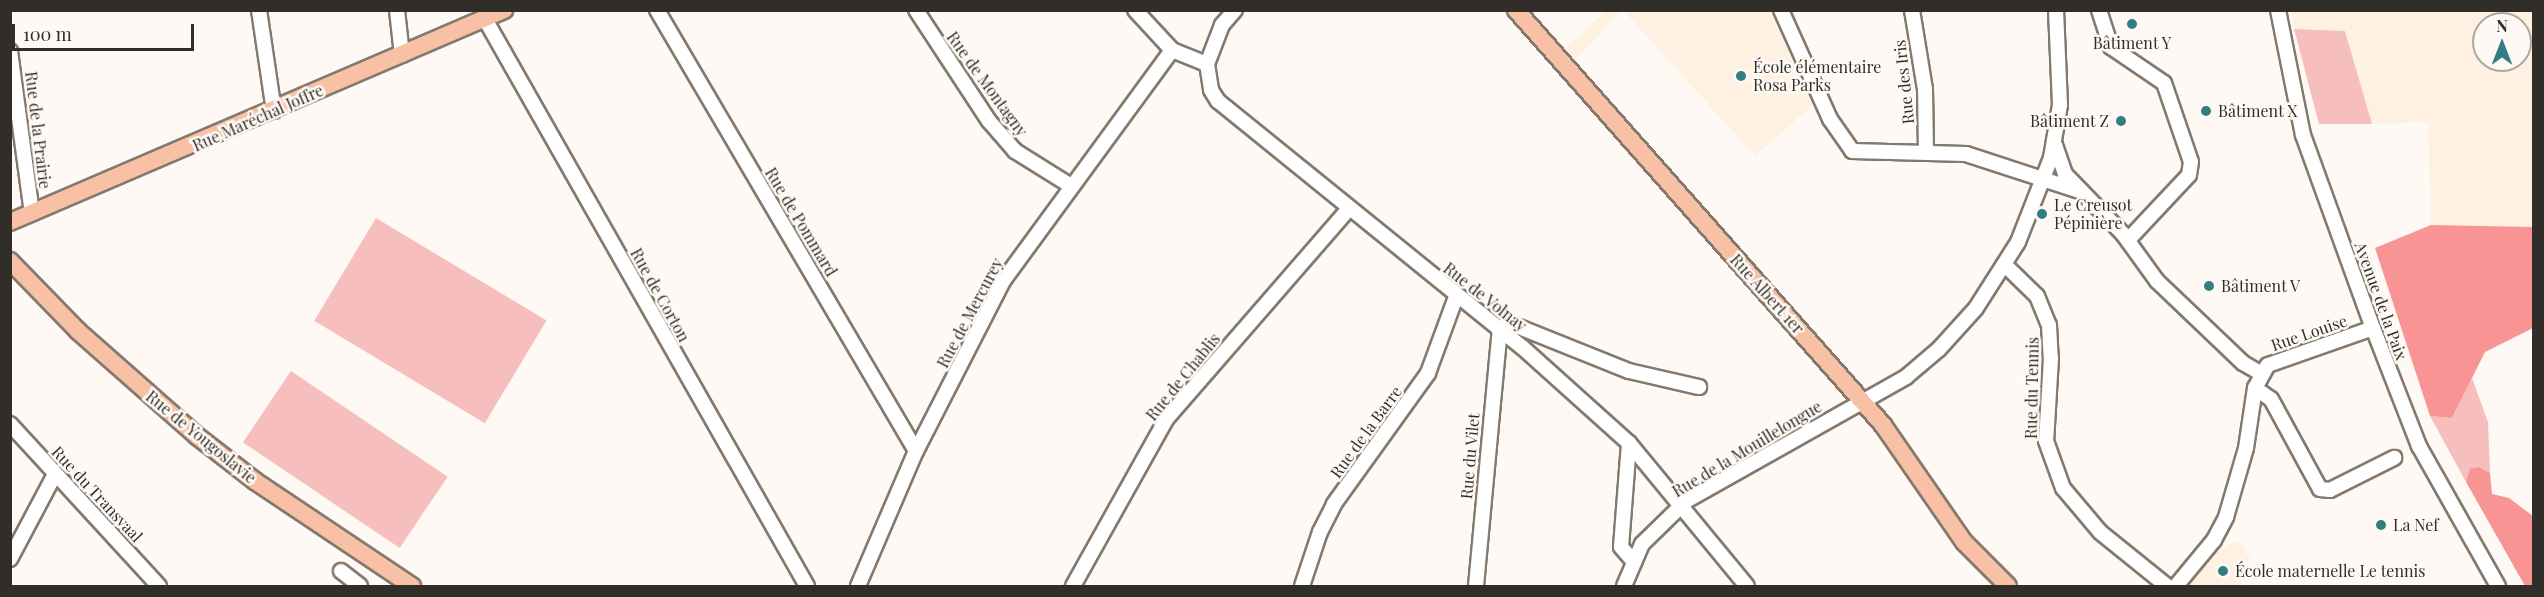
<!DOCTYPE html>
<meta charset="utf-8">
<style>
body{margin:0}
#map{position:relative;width:2544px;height:597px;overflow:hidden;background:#fef9f4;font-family:"Playfair Display",serif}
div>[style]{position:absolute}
.built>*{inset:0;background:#fef1e1}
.green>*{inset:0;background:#f6bebc;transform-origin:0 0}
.forest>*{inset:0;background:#f99494}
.roads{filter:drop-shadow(2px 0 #83796d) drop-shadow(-2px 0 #83796d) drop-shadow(0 2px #83796d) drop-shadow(0 -2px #83796d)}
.minor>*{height:14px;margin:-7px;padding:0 7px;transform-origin:7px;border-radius:7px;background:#fff}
.major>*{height:16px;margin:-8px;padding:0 8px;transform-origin:8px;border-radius:8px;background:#f8c1a5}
.dots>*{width:16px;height:16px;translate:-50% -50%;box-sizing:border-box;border:3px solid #fef9f4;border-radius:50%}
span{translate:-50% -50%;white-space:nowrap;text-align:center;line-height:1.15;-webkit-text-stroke:5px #fef9f4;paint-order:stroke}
.poi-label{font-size:16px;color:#312d28}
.left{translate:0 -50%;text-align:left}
.right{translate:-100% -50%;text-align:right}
.street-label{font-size:16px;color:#312d28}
.frame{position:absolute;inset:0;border:12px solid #312d28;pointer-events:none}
.north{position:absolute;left:2472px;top:12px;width:60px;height:60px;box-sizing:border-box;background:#fef9f4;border:2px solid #aca7a2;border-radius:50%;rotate:0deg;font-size:16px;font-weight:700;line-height:24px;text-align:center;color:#312d28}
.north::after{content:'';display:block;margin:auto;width:21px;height:27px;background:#347d82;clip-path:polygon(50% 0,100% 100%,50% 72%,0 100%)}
.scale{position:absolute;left:12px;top:24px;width:182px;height:27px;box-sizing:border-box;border:3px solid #312d28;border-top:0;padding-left:8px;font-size:18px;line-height:21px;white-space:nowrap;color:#312d28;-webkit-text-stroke:4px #fef9f4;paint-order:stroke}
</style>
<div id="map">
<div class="built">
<div style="clip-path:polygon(1599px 11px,1621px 11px,1574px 62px,1563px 50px,1603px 14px)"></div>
<div style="clip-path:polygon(1624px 11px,1769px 11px,1813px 105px,1755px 156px)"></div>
<div style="clip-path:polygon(evenodd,2292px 11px,2533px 11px,2533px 227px,2431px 225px,2428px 122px,2372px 124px,2346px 31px,2294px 29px,2292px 11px,2484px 24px,2520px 24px,2520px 60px,2484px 60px,2484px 24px)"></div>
<div style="clip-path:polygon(2238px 540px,2250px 558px,2240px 584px,2247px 586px,2189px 586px,2213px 555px)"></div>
</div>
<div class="green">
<div style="clip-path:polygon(2294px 29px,2345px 31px,2372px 124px,2319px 124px)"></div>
<div style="left:376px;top:218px;width:199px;height:120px;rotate:31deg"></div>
<div style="left:291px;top:371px;width:189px;height:86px;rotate:34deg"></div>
<div style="clip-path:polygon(2472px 378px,2488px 422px,2490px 473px,2479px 467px,2470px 468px,2466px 482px,2430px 416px,2452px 418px)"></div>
</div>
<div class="forest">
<div style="clip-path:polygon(2431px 225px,2533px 227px,2533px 328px,2485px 352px,2452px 418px,2430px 416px,2375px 248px)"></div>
<div style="clip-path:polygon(2479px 467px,2490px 473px,2492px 494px,2509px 498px,2533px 516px,2533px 586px,2525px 586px,2466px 482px,2470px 468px)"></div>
</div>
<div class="roads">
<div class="minor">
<div style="left:259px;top:10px;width:102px;rotate:81.6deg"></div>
<div style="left:397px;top:10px;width:45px;rotate:83.7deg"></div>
<div style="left:657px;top:10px;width:511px;rotate:59.57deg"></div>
<div style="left:916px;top:10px;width:133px;rotate:56.7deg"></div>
<div style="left:989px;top:121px;width:40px;rotate:49deg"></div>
<div style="left:1015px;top:151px;width:66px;rotate:32deg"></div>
<div style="left:1135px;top:10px;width:54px;rotate:47.2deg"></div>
<div style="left:1172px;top:50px;width:38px;rotate:22deg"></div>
<div style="left:1235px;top:10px;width:20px;rotate:131deg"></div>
<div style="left:1222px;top:25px;width:42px;rotate:111deg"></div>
<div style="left:1207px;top:64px;width:26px;rotate:81deg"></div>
<div style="left:1211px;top:90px;width:13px;rotate:58deg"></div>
<div style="left:1218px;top:101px;width:391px;rotate:39deg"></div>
<div style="left:1522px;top:347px;width:144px;rotate:41.9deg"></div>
<div style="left:1629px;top:443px;width:185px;rotate:50.5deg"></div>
<div style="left:1781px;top:10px;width:120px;rotate:65.8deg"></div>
<div style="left:1830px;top:119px;width:39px;rotate:55deg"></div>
<div style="left:1852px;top:151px;width:114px;rotate:1.5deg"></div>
<div style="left:1966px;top:154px;width:122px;rotate:18.1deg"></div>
<div style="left:1912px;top:10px;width:80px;rotate:80.7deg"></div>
<div style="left:1925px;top:89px;width:61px;rotate:89.1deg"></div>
<div style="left:2099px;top:10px;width:39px;rotate:72deg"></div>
<div style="left:2111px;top:47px;width:64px;rotate:34.2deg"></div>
<div style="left:2164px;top:83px;width:83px;rotate:71.1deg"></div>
<div style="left:2191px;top:162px;width:13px;rotate:99deg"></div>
<div style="left:2189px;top:175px;width:89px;rotate:133.2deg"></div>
<div style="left:2278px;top:10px;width:127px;rotate:78.7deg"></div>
<div style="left:2303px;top:135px;width:205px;rotate:70.1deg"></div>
<div style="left:2373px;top:328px;width:127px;rotate:68.7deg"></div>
<div style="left:2419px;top:446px;width:161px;rotate:60.6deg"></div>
<div style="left:485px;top:19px;width:652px;rotate:60.41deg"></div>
<div style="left:10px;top:51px;width:164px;rotate:82.3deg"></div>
<div style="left:2055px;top:145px;width:31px;rotate:71deg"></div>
<div style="left:2065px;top:174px;width:83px;rotate:46deg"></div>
<div style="left:2123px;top:234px;width:58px;rotate:54.1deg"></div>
<div style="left:2157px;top:281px;width:119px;rotate:43.6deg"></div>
<div style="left:2243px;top:363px;width:22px;rotate:30deg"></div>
<div style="left:2006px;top:266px;width:43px;rotate:44.1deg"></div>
<div style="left:2037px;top:296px;width:31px;rotate:68deg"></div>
<div style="left:2049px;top:325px;width:33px;rotate:87deg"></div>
<div style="left:2051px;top:358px;width:83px;rotate:93.4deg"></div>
<div style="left:2046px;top:441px;width:50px;rotate:70.1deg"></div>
<div style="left:2063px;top:488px;width:57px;rotate:49.9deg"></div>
<div style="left:2100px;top:532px;width:86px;rotate:38.9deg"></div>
<div style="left:1500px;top:329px;width:11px;rotate:-34deg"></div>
<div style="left:1509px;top:323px;width:129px;rotate:21.8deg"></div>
<div style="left:1629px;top:371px;width:72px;rotate:12.9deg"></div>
<div style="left:2255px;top:388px;width:19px;rotate:35deg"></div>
<div style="left:2271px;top:399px;width:102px;rotate:61.4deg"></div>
<div style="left:2320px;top:489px;width:10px;rotate:6deg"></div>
<div style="left:2330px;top:490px;width:72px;rotate:-26.6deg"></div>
<div style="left:10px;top:424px;width:220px;rotate:47.4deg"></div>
<div style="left:1629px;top:443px;width:104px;rotate:94.4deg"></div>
<div style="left:1621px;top:547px;width:20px;rotate:49deg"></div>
<div style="left:10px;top:559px;width:96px;rotate:-62.1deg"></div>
<div style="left:341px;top:571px;width:24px;rotate:38deg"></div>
<div style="left:858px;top:586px;width:147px;rotate:-66.8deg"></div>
<div style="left:916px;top:451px;width:191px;rotate:-62.9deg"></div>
<div style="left:1003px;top:281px;width:286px;rotate:-53.8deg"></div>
<div style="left:1073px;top:586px;width:193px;rotate:-60.8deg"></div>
<div style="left:1167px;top:418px;width:277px;rotate:-49deg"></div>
<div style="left:1302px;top:586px;width:57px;rotate:-71.6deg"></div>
<div style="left:1320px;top:532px;width:31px;rotate:-63deg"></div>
<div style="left:1334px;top:504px;width:161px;rotate:-54.3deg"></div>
<div style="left:1428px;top:373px;width:81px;rotate:-69.8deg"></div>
<div style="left:1476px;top:586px;width:258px;rotate:-84.7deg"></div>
<div style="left:1624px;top:586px;width:46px;rotate:-66.8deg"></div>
<div style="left:1642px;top:544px;width:62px;rotate:-44.3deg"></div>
<div style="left:1686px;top:501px;width:253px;rotate:-29.4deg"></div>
<div style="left:1906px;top:377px;width:43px;rotate:-40.3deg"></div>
<div style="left:1939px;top:349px;width:55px;rotate:-47.9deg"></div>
<div style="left:1976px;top:308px;width:78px;rotate:-57.5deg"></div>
<div style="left:2018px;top:242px;width:90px;rotate:-68.6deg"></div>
<div style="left:2051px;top:158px;width:54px;rotate:-80.4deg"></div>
<div style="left:2060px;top:105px;width:95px;rotate:-92.4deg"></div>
<div style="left:2176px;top:586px;width:60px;rotate:-50.4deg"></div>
<div style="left:2214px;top:540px;width:26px;rotate:-62deg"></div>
<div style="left:2226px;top:517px;width:72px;rotate:-73.8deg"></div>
<div style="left:2246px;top:448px;width:61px;rotate:-81.5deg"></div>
<div style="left:2255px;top:388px;width:26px;rotate:-61deg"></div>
<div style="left:2268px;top:365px;width:111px;rotate:-19.4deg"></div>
</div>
<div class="major">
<div style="left:1516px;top:10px;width:554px;rotate:48.51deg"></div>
<div style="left:1883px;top:425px;width:142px;rotate:55.3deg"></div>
<div style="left:1964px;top:542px;width:62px;rotate:45deg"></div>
<div style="left:10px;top:222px;width:538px;rotate:-23.23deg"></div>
<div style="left:10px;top:261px;width:98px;rotate:45.8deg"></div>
<div style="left:78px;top:331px;width:159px;rotate:41.4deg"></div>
<div style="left:197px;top:436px;width:73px;rotate:37.8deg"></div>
<div style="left:255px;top:481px;width:189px;rotate:33.8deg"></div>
</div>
</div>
<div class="dots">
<div style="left:2132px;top:24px;background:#347d82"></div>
<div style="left:1741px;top:76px;background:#347d82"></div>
<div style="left:2206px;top:111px;background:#347d82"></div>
<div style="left:2121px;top:121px;background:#347d82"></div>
<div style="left:2042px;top:214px;background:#347d82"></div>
<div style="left:2209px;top:286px;background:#347d82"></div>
<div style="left:2381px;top:525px;background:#347d82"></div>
<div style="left:2223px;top:571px;background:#347d82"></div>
</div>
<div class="poi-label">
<span style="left:2132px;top:43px">Bâtiment Y</span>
<span class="left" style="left:1753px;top:76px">École élémentaire<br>Rosa Parks</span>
<span class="left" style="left:2218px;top:111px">Bâtiment X</span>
<span class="right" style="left:2109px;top:121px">Bâtiment Z</span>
<span class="left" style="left:2054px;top:214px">Le Creusot<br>Pépinière</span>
<span class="left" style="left:2221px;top:286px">Bâtiment V</span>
<span class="left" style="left:2393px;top:525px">La Nef</span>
<span class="left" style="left:2235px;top:571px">École maternelle Le tennis</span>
</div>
<div class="street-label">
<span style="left:1904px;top:82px;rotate:-96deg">Rue des Iris</span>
<span style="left:987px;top:84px;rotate:54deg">Rue de Montagny</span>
<span style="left:258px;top:118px;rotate:-24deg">Rue Maréchal Joffre</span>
<span style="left:38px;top:130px;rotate:83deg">Rue de la Prairie</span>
<span style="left:801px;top:222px;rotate:59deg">Rue de Pommard</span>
<span style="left:1767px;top:294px;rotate:48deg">Rue Albert 1er</span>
<span style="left:660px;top:295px;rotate:61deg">Rue de Corton</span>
<span style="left:1485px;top:297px;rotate:38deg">Rue de Volnay</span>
<span style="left:2381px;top:301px;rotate:70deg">Avenue de la Paix</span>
<span style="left:970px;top:313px;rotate:-62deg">Rue de Mercurey</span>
<span style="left:2309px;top:333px;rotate:-19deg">Rue Louise</span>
<span style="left:1183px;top:377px;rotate:-51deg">Rue de Chablis</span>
<span style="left:2032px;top:388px;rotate:-89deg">Rue du Tennis</span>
<span style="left:1366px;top:432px;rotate:-54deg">Rue de la Barre</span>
<span style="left:201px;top:437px;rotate:39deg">Rue de Yougoslavie</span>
<span style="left:1747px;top:449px;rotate:-31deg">Rue de la Mouillelongue</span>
<span style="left:1470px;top:456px;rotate:-85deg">Rue du Vilet</span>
<span style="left:97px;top:494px;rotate:47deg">Rue du Transvaal</span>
</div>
<div class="frame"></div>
<div class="north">N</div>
<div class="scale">100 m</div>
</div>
